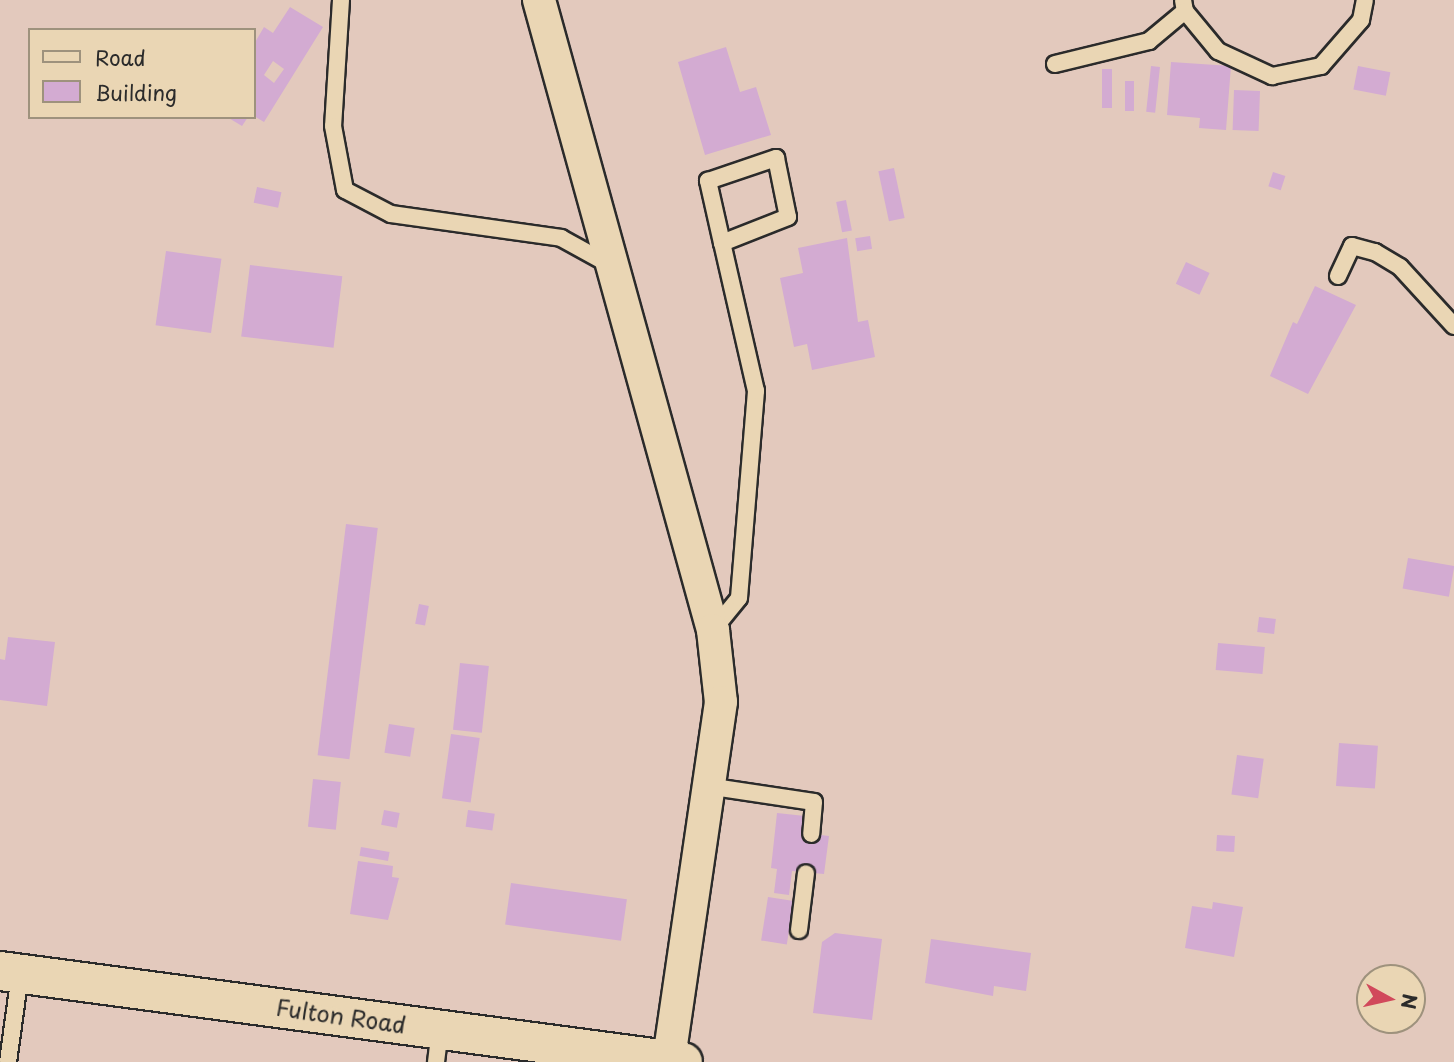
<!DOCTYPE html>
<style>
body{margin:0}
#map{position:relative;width:1454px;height:1062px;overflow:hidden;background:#e3c9bd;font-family:"Playpen Sans",sans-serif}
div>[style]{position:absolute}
.building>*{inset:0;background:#d3abd2;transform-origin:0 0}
.roads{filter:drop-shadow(2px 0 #2b2b2b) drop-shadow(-2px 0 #2b2b2b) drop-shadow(0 2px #2b2b2b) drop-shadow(0 -2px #2b2b2b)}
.lane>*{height:16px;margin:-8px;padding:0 8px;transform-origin:8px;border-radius:8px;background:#ead6b4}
.street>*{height:32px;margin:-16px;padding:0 16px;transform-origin:16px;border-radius:16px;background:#ead6b4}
.secondary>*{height:38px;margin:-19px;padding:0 19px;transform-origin:19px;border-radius:19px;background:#ead6b4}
span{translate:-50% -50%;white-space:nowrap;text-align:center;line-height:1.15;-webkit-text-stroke:7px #ead6b4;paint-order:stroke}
.street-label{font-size:23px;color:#2b2b2b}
.legend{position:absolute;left:28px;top:28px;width:228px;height:91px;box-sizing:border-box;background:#ead6b4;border:2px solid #9e927d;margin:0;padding:9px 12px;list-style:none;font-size:21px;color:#2b2b2b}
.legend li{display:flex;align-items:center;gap:14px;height:35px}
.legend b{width:35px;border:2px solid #9e927d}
.north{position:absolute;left:1356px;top:964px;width:70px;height:70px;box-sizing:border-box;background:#ead6b4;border:2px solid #9e927d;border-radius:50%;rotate:98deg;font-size:19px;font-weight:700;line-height:28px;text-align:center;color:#2b2b2b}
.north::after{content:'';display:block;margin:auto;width:24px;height:32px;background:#d1495b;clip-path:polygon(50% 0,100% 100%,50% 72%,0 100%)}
</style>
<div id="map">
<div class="building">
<div style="clip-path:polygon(evenodd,290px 7px,323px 27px,264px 122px,254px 116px,254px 44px,264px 27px,273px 33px,290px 7px,273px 61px,284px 69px,274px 83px,264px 75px,273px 61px)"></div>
<div style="clip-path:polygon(726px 47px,740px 92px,756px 87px,771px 135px,705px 155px,678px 62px)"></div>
<div style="clip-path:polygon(1171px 62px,1231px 66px,1226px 130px,1199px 128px,1200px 118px,1167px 115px)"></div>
<div style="left:1151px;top:66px;width:9px;height:46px;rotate:6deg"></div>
<div style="left:1358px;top:66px;width:33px;height:24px;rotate:11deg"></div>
<div style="left:1102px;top:69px;width:10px;height:39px"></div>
<div style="left:1125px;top:81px;width:9px;height:30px"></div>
<div style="left:1234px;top:90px;width:26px;height:40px;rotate:2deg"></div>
<div style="clip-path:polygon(227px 117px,248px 117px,242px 126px)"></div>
<div style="left:894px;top:168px;width:51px;height:16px;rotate:78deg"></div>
<div style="left:1273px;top:172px;width:13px;height:15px;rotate:18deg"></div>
<div style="left:257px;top:187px;width:25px;height:16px;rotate:12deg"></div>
<div style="left:846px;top:200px;width:31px;height:10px;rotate:79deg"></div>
<div style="left:870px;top:236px;width:13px;height:15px;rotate:81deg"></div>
<div style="clip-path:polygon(847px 238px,858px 322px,868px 320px,875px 357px,812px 370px,807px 344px,794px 347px,780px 278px,803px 273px,798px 248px)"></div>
<div style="left:166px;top:251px;width:56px;height:75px;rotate:8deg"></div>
<div style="left:1186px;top:262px;width:26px;height:24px;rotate:25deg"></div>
<div style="left:250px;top:265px;width:93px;height:72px;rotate:7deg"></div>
<div style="clip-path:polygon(1315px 286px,1356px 305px,1308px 394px,1270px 376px,1293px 322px,1297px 324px)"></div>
<div style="left:346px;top:524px;width:32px;height:233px;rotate:7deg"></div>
<div style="left:1408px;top:558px;width:47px;height:31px;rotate:10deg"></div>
<div style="left:419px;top:604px;width:10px;height:20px;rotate:11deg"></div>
<div style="left:1259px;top:617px;width:17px;height:15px;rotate:7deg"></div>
<div style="clip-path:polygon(8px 637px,55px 642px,47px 706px,0 700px,0 659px,5px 660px)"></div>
<div style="left:1218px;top:643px;width:47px;height:27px;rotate:5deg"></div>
<div style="left:460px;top:663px;width:29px;height:67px;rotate:6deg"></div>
<div style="left:389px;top:724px;width:26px;height:29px;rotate:9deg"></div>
<div style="left:451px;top:734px;width:29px;height:65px;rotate:8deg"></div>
<div style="left:1339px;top:743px;width:39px;height:43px;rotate:4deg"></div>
<div style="left:1237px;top:755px;width:27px;height:40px;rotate:8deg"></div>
<div style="left:313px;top:779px;width:28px;height:48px;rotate:6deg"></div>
<div style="left:384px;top:810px;width:16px;height:15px;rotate:11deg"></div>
<div style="left:468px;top:810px;width:27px;height:17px;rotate:8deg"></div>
<div style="clip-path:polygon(777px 813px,805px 816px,803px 833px,829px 836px,824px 874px,792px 871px,789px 895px,774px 893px,777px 869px,771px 868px)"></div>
<div style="left:1217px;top:835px;width:18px;height:16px;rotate:3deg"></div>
<div style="left:361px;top:847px;width:29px;height:9px;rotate:10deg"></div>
<div style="clip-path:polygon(358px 861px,393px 866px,392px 877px,399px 878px,388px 920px,350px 914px)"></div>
<div style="left:511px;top:883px;width:117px;height:42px;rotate:8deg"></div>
<div style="left:768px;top:897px;width:26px;height:44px;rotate:9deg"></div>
<div style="clip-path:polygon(1213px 902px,1243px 907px,1234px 957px,1185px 948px,1192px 906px,1212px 909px)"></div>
<div style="clip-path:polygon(835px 933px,882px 939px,872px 1020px,813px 1013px,822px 942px)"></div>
<div style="clip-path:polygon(931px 939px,1031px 953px,1026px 991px,994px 986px,993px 996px,925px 983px)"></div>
</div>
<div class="roads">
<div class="lane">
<div style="left:341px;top:0;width:126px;rotate:93.6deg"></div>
<div style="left:333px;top:126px;width:65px;rotate:79.4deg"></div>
<div style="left:345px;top:190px;width:52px;rotate:27.6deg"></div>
<div style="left:391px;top:214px;width:172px;rotate:8deg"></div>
<div style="left:561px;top:238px;width:58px;rotate:28.8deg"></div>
<div style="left:1183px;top:0;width:11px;rotate:80deg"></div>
<div style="left:1185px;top:11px;width:52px;rotate:50.5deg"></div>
<div style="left:1218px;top:51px;width:60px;rotate:24.8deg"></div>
<div style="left:1272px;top:76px;width:50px;rotate:-11.5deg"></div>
<div style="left:1321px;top:66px;width:61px;rotate:-49deg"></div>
<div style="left:1361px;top:20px;width:20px;rotate:-79deg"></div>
<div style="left:1055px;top:64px;width:97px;rotate:-13.7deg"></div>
<div style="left:1149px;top:41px;width:47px;rotate:-39.8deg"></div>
<div style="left:1338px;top:276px;width:33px;rotate:-65deg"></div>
<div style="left:1352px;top:246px;width:24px;rotate:15deg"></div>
<div style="left:1375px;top:252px;width:29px;rotate:31deg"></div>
<div style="left:1400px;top:267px;width:80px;rotate:47.5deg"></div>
<div style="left:713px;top:630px;width:41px;rotate:-50.9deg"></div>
<div style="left:739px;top:598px;width:208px;rotate:-85.3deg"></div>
<div style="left:756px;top:391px;width:152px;rotate:-102.9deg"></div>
<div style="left:722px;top:243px;width:64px;rotate:-102.7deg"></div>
<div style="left:708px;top:181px;width:72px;rotate:-18.7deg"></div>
<div style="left:776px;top:158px;width:60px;rotate:78.5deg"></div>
<div style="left:788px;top:217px;width:71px;rotate:158.5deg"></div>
<div style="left:707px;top:786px;width:108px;rotate:8.5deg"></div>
<div style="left:814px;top:802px;width:32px;rotate:95deg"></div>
<div style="left:799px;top:930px;width:57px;rotate:-83deg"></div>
<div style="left:8px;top:1062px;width:89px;rotate:-82.2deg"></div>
<div style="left:436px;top:1062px;width:33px;rotate:-83deg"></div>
</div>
<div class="street">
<div style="left:539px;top:0;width:654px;rotate:74.56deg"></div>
<div style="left:713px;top:630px;width:72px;rotate:83.7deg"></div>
<div style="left:721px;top:702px;width:362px;rotate:98.3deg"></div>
</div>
<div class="secondary">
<div style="left:0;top:971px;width:689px;rotate:7.59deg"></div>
</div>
</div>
<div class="street-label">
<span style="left:341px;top:1016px;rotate:8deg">Fulton Road</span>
</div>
<ul class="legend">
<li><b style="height:9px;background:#ead6b4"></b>Road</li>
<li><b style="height:19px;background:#d3abd2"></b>Building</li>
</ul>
<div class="north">N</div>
</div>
